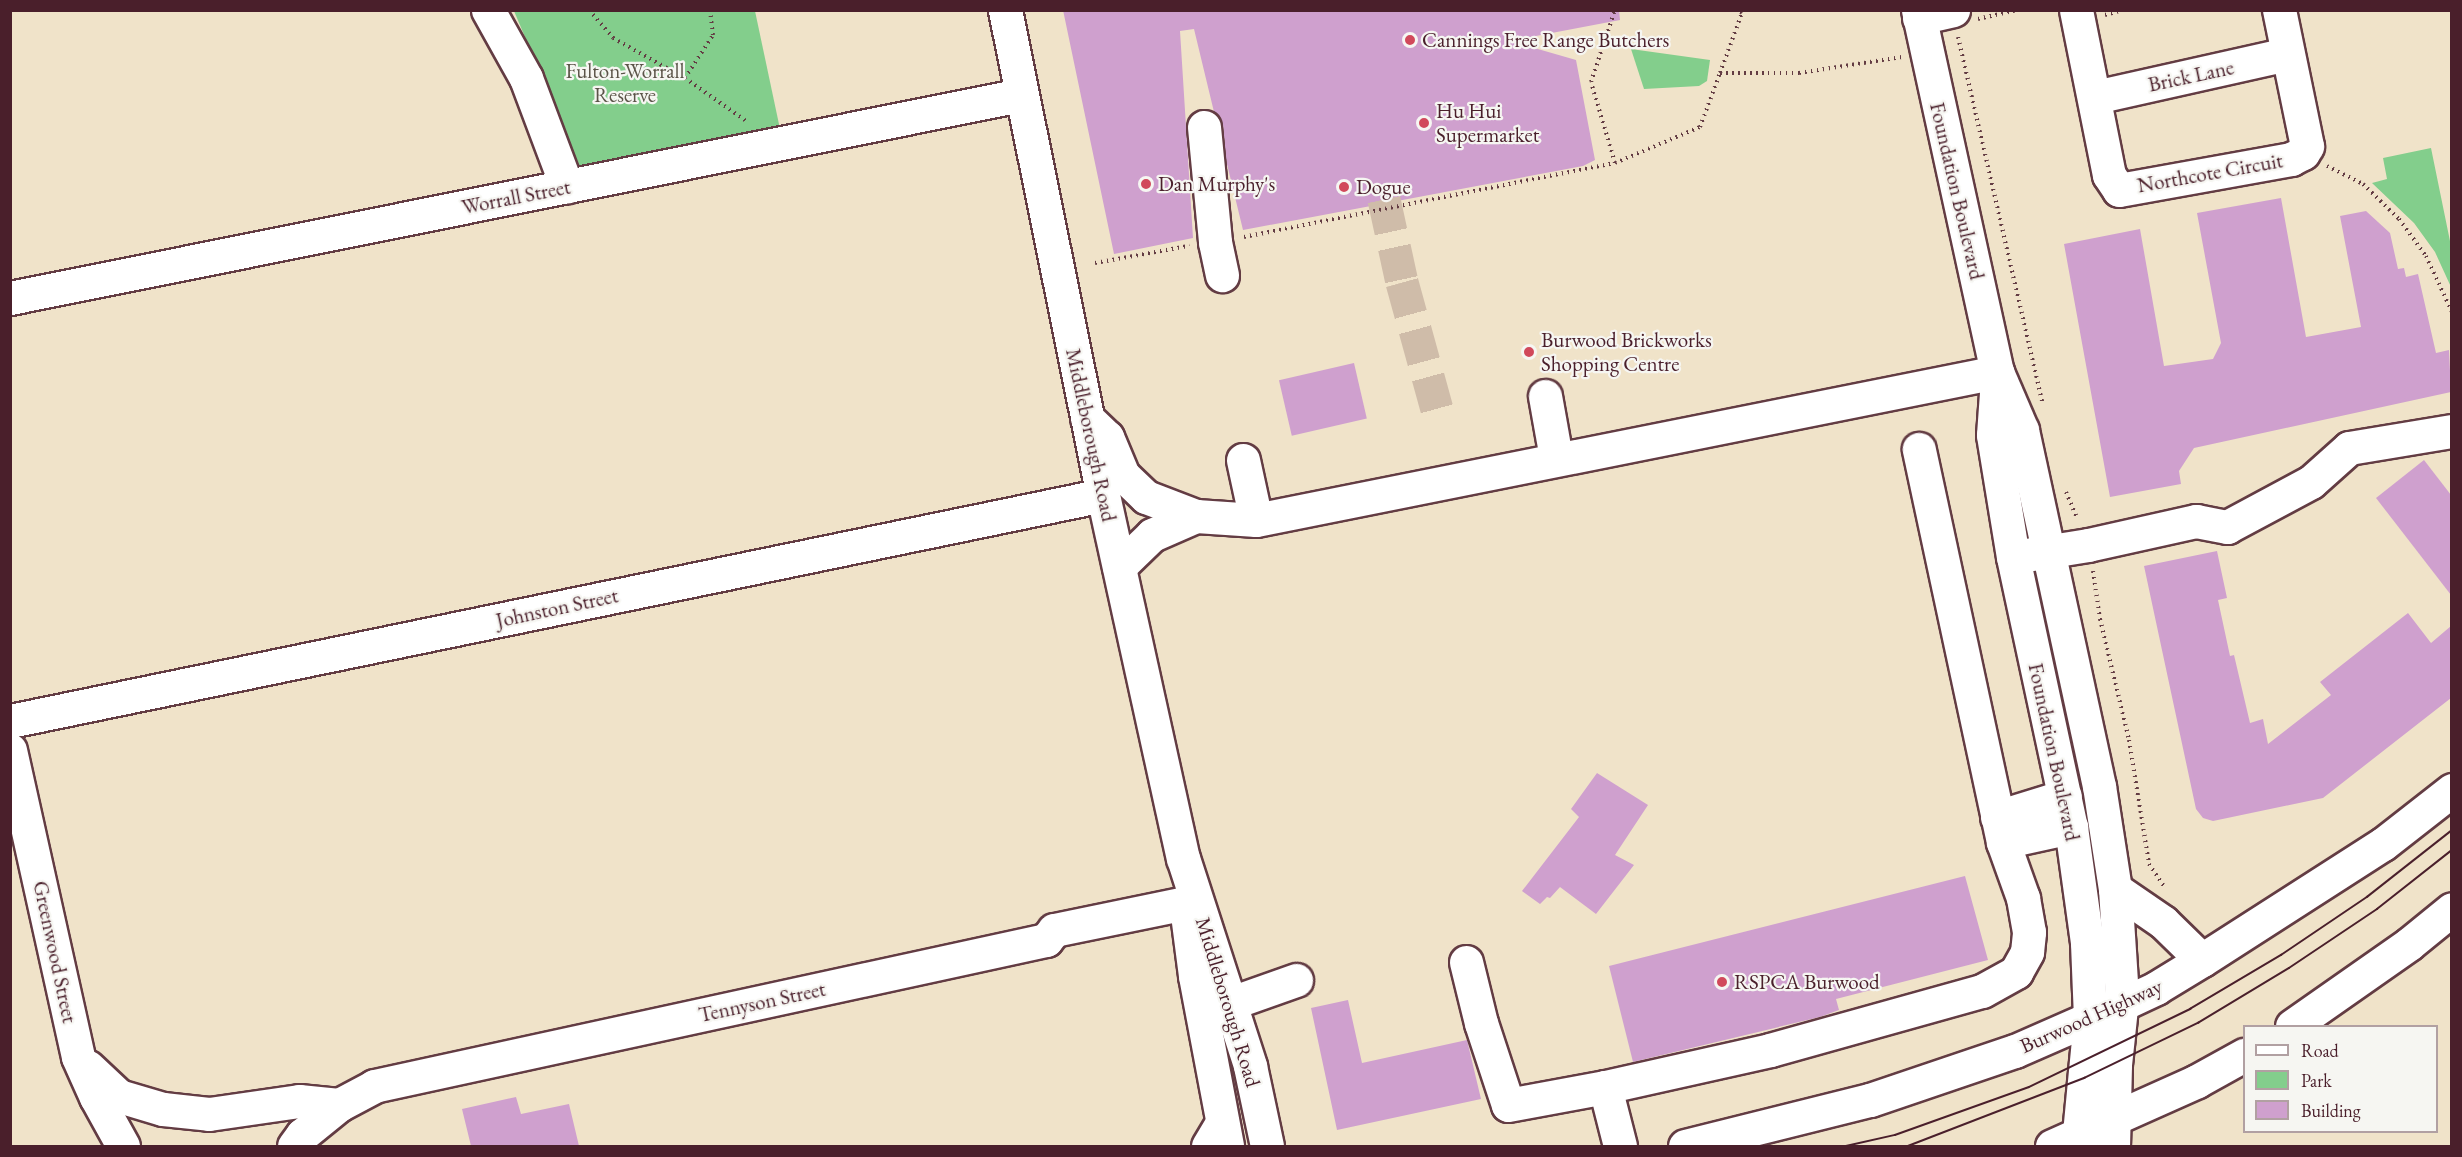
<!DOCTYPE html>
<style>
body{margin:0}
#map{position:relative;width:2462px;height:1157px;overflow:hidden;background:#f0e3c9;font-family:"EB Garamond",serif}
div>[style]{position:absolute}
.green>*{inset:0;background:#83ce8c}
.building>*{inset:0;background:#cfa0ce;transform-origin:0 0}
.minor-tunnel>*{height:33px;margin-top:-16.5px;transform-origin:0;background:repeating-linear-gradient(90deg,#cfbca9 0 33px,transparent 0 49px)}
.path>*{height:4px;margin-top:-2px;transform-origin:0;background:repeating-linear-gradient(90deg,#633c43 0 1.5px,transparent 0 6px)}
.roads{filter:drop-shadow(2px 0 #633c43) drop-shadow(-2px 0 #633c43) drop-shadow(0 2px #633c43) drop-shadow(0 -2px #633c43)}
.minor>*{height:33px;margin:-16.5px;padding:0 16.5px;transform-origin:16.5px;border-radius:16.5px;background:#fff}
.major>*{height:33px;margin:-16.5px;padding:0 16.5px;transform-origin:16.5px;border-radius:16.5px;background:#fff}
.highway>*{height:33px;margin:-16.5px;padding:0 16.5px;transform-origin:16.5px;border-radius:16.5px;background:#fff}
.tram>*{height:1.5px;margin:-0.75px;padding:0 0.75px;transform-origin:0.75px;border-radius:0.75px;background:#4a1f2b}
.dots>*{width:16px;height:16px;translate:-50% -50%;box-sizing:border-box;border:3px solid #f6f6f2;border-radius:50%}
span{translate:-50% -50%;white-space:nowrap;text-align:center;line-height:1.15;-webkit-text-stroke:4.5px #f6f6f2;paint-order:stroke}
.poi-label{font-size:21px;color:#4a1f2b}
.left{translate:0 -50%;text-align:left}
.park-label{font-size:21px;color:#5b5448}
.street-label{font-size:21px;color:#4a1f2b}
.frame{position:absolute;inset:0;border:12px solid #4a1f2b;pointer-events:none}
.legend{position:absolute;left:2243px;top:1025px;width:195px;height:108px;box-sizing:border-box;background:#f6f6f2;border:2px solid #b1a0a2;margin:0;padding:8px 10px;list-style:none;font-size:18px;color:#4a1f2b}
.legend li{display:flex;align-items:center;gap:12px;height:30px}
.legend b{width:30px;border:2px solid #b1a0a2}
</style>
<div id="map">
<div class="green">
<div style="clip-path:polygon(514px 11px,755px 11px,780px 129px,580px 167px)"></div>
<div style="clip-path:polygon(1631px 49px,1710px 60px,1707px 81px,1699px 86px,1644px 89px)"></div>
<div style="clip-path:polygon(2431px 148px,2451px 246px,2451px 287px,2435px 252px,2414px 223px,2372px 183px,2387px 179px,2383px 158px)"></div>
</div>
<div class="building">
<div style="clip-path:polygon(1063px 10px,1619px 10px,1620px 20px,1510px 41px,1576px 60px,1595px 160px,1583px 166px,1243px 230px,1226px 160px,1223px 125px,1214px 112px,1194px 29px,1180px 31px,1193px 238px,1114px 254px)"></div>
<div style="clip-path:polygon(2281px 198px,2306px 337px,2361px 327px,2340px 216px,2366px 211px,2390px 233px,2398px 269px,2404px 268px,2406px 277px,2418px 274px,2436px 353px,2449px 350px,2451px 392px,2194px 448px,2179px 471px,2181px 484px,2110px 497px,2064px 244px,2140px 229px,2164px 366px,2213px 359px,2221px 343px,2197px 213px)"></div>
<div style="left:1354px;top:363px;width:57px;height:77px;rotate:77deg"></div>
<div style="clip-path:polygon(2424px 460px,2451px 495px,2451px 595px,2376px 498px)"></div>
<div style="clip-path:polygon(2217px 551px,2227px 598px,2218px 600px,2230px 656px,2234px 655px,2250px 723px,2263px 719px,2268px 744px,2331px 695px,2320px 682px,2408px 613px,2431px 643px,2451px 626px,2451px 698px,2323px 798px,2213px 821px,2203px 818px,2196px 809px,2144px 566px)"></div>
<div style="clip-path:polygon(1597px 773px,1648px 805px,1615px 855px,1634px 865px,1596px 914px,1560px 887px,1550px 898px,1547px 897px,1540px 904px,1522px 891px,1579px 817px,1571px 809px)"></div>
<div style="clip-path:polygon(1965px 876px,1988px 960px,1836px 999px,1839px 1010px,1820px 1017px,1633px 1062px,1609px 966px)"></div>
<div style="clip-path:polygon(1348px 1000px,1362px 1063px,1467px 1040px,1481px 1099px,1337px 1130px,1311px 1008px)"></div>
<div style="clip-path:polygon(516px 1097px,521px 1114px,569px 1104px,579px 1146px,471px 1146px,462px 1109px)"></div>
</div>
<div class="minor-tunnel">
<div style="left:1384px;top:199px;width:85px;rotate:77.8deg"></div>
<div style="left:1402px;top:282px;width:143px;rotate:74.6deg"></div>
</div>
<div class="path">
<div style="left:589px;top:10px;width:37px;rotate:49deg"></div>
<div style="left:613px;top:38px;width:82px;rotate:29.1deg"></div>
<div style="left:685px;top:78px;width:75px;rotate:35.2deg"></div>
<div style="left:2105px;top:15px;width:19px;rotate:-16deg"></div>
<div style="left:1978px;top:19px;width:39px;rotate:-13deg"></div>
<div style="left:1958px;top:37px;width:374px;rotate:77deg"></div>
<div style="left:1720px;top:73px;width:64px;rotate:-69.9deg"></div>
<div style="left:1742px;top:13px;width:4px;rotate:-135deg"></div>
<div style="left:685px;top:78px;width:51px;rotate:-56.9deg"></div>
<div style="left:713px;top:35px;width:25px;rotate:-97deg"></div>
<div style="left:1615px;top:163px;width:92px;rotate:-23deg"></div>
<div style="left:1700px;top:127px;width:58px;rotate:-69.7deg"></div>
<div style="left:1720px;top:73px;width:79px"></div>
<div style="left:1799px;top:73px;width:104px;rotate:-8.8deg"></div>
<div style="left:2327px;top:166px;width:40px;rotate:26.6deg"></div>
<div style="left:2363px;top:184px;width:50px;rotate:44.2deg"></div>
<div style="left:2399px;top:219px;width:46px;rotate:53.9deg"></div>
<div style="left:2426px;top:256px;width:62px;rotate:65.1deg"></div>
<div style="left:1244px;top:237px;width:378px;rotate:-11.3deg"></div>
<div style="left:1615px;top:163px;width:84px;rotate:-106.5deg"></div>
<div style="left:1591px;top:82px;width:76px;rotate:-71.6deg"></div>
<div style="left:1095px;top:263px;width:96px;rotate:-10.3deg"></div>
<div style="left:2066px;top:492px;width:28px;rotate:67deg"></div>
<div style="left:2093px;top:571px;width:49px;rotate:81.7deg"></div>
<div style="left:2100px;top:619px;width:124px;rotate:76.5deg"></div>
<div style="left:2129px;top:740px;width:126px;rotate:80.8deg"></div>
<div style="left:2149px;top:864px;width:27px;rotate:56deg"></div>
</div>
<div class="roads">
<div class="minor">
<div style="left:488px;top:10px;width:78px;rotate:60.8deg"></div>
<div style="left:526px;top:78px;width:116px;rotate:69.4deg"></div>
<div style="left:1918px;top:10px;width:371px;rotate:77.7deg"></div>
<div style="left:1997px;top:372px;width:63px;rotate:66.7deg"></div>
<div style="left:2022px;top:430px;width:364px;rotate:77.8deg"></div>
<div style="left:2099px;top:786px;width:104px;rotate:81.2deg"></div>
<div style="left:2115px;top:889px;width:109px;rotate:86.3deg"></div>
<div style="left:2122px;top:998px;width:67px;rotate:96deg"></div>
<div style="left:2115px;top:1065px;width:81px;rotate:91.4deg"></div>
<div style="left:2076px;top:10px;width:168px;rotate:78.7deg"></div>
<div style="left:2109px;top:175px;width:18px;rotate:56deg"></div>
<div style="left:2119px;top:190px;width:175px;rotate:-10.2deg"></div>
<div style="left:2291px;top:159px;width:13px;rotate:-27deg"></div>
<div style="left:2303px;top:153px;width:8px;rotate:-60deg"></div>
<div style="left:2307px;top:146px;width:139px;rotate:-101.6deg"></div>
<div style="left:1919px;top:18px;width:35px;rotate:-13deg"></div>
<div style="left:2095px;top:97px;width:197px;rotate:-12.6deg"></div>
<div style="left:1204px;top:127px;width:116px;rotate:84.5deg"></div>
<div style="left:1215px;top:242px;width:34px;rotate:78deg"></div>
<div style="left:10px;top:298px;width:1030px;rotate:-11.36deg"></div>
<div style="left:1997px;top:379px;width:56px;rotate:94.1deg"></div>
<div style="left:1993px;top:435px;width:124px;rotate:80.7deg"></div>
<div style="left:2013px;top:557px;width:276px;rotate:77.9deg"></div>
<div style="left:2071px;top:827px;width:117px;rotate:82.1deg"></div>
<div style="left:2087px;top:943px;width:76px;rotate:87.7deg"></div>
<div style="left:2090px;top:1019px;width:116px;rotate:95.5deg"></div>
<div style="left:2079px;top:1134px;width:12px;rotate:81deg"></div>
<div style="left:1545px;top:396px;width:63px;rotate:79.9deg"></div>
<div style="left:1087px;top:418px;width:28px;rotate:44deg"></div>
<div style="left:1107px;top:437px;width:41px;rotate:67.2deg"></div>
<div style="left:1123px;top:475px;width:32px;rotate:44deg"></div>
<div style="left:1146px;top:497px;width:53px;rotate:20.8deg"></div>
<div style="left:1196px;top:516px;width:60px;rotate:3.8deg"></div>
<div style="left:1256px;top:520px;width:756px;rotate:-11.3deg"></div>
<div style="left:1243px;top:460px;width:61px;rotate:77.8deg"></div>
<div style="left:2026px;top:555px;width:63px;rotate:-9.2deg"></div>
<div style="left:2088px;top:545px;width:111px;rotate:-12.5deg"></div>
<div style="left:2196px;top:521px;width:32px;rotate:11deg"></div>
<div style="left:2227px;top:527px;width:95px;rotate:-28.2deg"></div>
<div style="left:2311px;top:482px;width:51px;rotate:-41.8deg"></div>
<div style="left:2349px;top:448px;width:104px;rotate:-9.4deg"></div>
<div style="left:1119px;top:567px;width:46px;rotate:-44.1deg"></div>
<div style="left:1152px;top:535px;width:48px;rotate:-23.4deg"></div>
<div style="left:10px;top:721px;width:1116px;rotate:-11.68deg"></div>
<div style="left:10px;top:750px;width:314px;rotate:77.5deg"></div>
<div style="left:78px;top:1057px;width:44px;rotate:65.8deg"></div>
<div style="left:96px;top:1097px;width:56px;rotate:61.1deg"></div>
<div style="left:1997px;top:817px;width:71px;rotate:-17.2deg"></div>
<div style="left:2003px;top:842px;width:70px;rotate:-12.4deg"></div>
<div style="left:2115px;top:889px;width:58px;rotate:34.5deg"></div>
<div style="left:2163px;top:922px;width:54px;rotate:44.3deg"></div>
<div style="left:1466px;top:962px;width:63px;rotate:76.2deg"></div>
<div style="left:1481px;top:1023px;width:86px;rotate:71.8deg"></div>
<div style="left:1508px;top:1105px;width:99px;rotate:-10.5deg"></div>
<div style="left:1605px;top:1087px;width:169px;rotate:-12.6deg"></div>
<div style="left:1770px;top:1050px;width:220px;rotate:-15.6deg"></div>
<div style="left:1982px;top:991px;width:39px;rotate:-29deg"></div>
<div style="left:2016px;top:972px;width:23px;rotate:-61deg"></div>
<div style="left:2027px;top:952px;width:20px;rotate:-84deg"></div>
<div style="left:2029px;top:932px;width:35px;rotate:-100deg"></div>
<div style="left:2023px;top:898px;width:59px;rotate:-109.7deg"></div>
<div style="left:2003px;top:842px;width:402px;rotate:-102.1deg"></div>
<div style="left:1231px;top:1003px;width:69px;rotate:-19.5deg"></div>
<div style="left:88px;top:1067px;width:42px;rotate:43.1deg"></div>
<div style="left:119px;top:1096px;width:46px;rotate:16.5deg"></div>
<div style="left:163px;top:1109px;width:46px;rotate:6.2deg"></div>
<div style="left:209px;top:1114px;width:91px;rotate:-8.2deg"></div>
<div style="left:299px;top:1101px;width:40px;rotate:5.7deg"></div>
<div style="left:1605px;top:1087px;width:61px;rotate:75.7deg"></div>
<div style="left:294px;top:1146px;width:14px;rotate:-54deg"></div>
<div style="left:302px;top:1135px;width:48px;rotate:-39deg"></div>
<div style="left:339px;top:1105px;width:40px;rotate:-28deg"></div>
<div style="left:374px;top:1086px;width:688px;rotate:-12.26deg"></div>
<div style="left:1046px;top:940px;width:13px;rotate:-51deg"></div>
<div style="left:1054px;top:930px;width:134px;rotate:-11.6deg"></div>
</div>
<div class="major">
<div style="left:1005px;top:10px;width:495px;rotate:78.6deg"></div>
<div style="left:1103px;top:495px;width:372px;rotate:77.6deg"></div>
<div style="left:1183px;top:858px;width:219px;rotate:72.1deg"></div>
<div style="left:1250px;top:1066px;width:82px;rotate:78deg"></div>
<div style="left:1187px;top:914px;width:63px;rotate:82.6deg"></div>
<div style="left:1195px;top:976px;width:173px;rotate:79.3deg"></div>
</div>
<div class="highway">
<div style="left:2292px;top:1026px;width:143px;rotate:-35deg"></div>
<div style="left:2409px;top:944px;width:55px;rotate:-39.1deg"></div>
<div style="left:1208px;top:1146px;width:27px;rotate:-59deg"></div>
<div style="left:1685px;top:1146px;width:191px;rotate:-14deg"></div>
<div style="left:1870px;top:1100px;width:153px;rotate:-18.7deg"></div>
<div style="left:2015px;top:1051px;width:115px;rotate:-23.7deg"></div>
<div style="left:2120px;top:1005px;width:40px;rotate:-25deg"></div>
<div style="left:2156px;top:988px;width:54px;rotate:-31.3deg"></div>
<div style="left:2202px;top:960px;width:215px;rotate:-32.7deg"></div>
<div style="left:2383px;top:844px;width:88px;rotate:-38deg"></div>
<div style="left:2052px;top:1146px;width:159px;rotate:-24.1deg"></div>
<div style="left:2197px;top:1081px;width:54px;rotate:-29deg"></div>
</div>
</div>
<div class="tram">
<div style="left:1846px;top:1146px;width:50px;rotate:-12.7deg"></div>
<div style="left:1895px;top:1135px;width:142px;rotate:-19.7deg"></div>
<div style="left:2029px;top:1087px;width:179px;rotate:-25.8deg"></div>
<div style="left:2190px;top:1009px;width:106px;rotate:-30.7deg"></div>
<div style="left:2281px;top:955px;width:104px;rotate:-34deg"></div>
<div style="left:2367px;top:897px;width:108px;rotate:-38.2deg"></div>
<div style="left:1908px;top:1146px;width:189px;rotate:-21.1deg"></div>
<div style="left:2084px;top:1078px;width:127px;rotate:-25.8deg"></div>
<div style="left:2198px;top:1023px;width:106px;rotate:-31.1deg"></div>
<div style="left:2289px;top:968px;width:106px;rotate:-33.8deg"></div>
<div style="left:2377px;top:909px;width:95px;rotate:-38.2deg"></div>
</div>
<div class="dots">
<div style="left:1410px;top:40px;background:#d1495b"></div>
<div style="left:1424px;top:123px;background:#d1495b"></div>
<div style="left:1146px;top:184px;background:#d1495b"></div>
<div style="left:1344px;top:187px;background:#d1495b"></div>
<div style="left:1529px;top:352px;background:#d1495b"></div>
<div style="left:1722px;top:982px;background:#d1495b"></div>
</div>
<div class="poi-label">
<span class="left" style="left:1422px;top:40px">Cannings Free Range Butchers</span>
<span class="left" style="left:1436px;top:123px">Hu Hui<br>Supermarket</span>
<span class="left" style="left:1158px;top:184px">Dan Murphy's</span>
<span class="left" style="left:1356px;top:187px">Dogue</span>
<span class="left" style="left:1541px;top:352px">Burwood Brickworks<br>Shopping Centre</span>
<span class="left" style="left:1734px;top:982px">RSPCA Burwood</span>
</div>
<div class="park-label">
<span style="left:625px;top:83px">Fulton-Worrall<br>Reserve</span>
</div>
<div class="street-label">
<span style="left:2191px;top:76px;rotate:-12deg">Brick Lane</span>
<span style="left:2210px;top:173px;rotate:-10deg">Northcote Circuit</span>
<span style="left:1957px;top:191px;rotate:77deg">Foundation Boulevard</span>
<span style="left:516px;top:197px;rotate:-11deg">Worrall Street</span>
<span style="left:1091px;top:435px;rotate:78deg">Middleborough Road</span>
<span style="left:557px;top:608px;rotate:-12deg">Johnston Street</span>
<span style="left:2054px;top:752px;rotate:78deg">Foundation Boulevard</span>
<span style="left:55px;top:952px;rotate:78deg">Greenwood Street</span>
<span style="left:762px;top:1002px;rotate:-12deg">Tennyson Street</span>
<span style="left:1228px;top:1002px;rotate:73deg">Middleborough Road</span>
<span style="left:2091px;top:1016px;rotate:-24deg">Burwood Highway</span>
</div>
<div class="frame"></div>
<ul class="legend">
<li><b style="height:8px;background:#fff"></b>Road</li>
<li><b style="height:16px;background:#83ce8c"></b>Park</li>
<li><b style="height:16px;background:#cfa0ce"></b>Building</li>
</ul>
</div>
